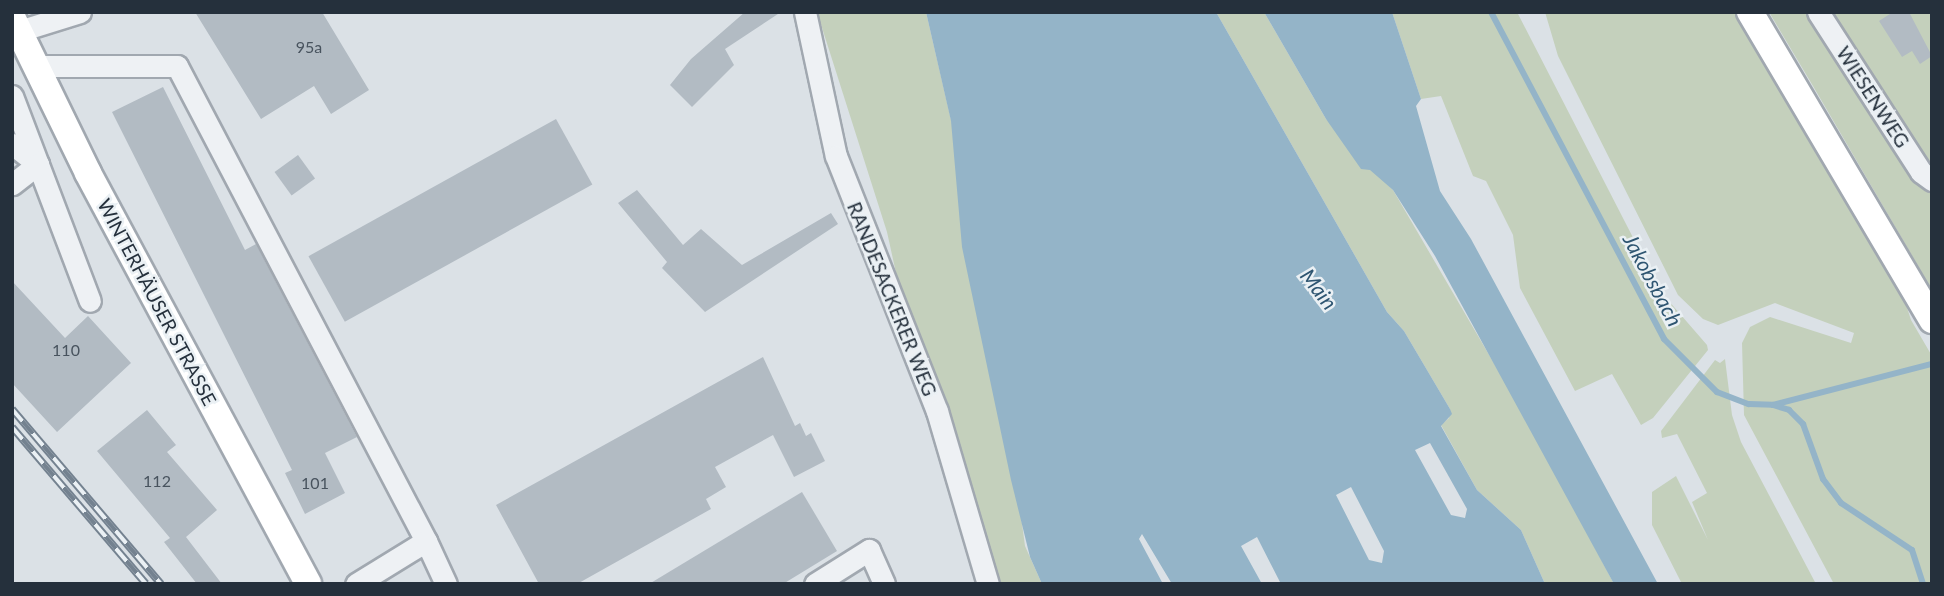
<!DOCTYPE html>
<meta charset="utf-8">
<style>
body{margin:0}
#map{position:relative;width:1944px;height:596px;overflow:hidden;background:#dbe1e6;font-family:Lato,sans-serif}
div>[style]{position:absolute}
.green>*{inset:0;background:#c4d0bc}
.water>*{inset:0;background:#94b4c8}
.stream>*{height:6px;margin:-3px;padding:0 3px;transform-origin:3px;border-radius:3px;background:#94b4c8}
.building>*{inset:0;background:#b2bbc3;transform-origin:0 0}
.roads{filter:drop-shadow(2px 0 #a1a8b0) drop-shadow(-2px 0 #a1a8b0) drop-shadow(0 2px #a1a8b0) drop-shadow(0 -2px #a1a8b0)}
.minor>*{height:21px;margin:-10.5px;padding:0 10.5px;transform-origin:10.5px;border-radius:10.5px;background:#eef1f4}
.major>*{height:26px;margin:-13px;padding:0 13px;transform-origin:13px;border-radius:13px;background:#fff}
.rail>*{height:8px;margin-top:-4px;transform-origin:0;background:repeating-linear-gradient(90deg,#eaf0f4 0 16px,#748290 0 32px);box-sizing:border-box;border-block:2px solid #748290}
span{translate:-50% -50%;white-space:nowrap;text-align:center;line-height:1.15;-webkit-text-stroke:5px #eaf0f4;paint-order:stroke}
.number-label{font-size:16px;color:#48535e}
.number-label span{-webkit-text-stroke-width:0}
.street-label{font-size:19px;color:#25303c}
.water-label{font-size:21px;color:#2e5571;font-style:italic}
.frame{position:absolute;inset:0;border:14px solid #25303c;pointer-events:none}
</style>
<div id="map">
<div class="green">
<div style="clip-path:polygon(817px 12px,926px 12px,951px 120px,999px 266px,1005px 396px,1025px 546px,1042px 584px,997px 584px,913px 350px,887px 232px)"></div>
<div style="clip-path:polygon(1216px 12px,1264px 12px,1326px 119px,1393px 190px,1534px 432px,1614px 584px,1545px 584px,1521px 530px,1477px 490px,1441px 425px,1449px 418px,1450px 409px,1404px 331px,1387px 312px)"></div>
<div style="clip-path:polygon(1392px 12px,1517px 12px,1661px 292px,1707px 345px,1708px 350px,1653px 418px,1641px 425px,1612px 374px,1575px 391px,1520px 288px,1513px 235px,1486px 181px,1473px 176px,1441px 96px,1421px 99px)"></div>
<div style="clip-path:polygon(1545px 12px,1740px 12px,1900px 286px,1911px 320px,1932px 356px,1932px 584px,1834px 584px,1744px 415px,1742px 343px,1750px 327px,1770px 317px,1851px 343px,1854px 333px,1775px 303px,1718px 325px,1703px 319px,1678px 295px,1558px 56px)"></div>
<div style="clip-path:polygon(1769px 12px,1932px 12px,1932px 290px,1813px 86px)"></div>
<div style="clip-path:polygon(1725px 359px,1732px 415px,1741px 442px,1816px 584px,1682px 584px,1652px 525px,1652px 492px,1676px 476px,1708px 540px,1692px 502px,1707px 493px,1677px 434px,1662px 438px,1661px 431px,1715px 360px,1720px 363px)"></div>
</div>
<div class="water">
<div style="clip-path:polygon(evenodd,926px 12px,1216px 12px,1387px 312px,1404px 331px,1450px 409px,1452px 414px,1441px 426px,1477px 490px,1521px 530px,1545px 584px,1281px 584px,1257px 537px,1241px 546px,1262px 584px,1172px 584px,1142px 534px,1139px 539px,1163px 584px,1042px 584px,1030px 557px,1011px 480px,962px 247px,951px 121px,926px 12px,1430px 443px,1467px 509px,1465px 518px,1451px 515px,1415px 450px,1430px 443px,926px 12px,1351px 487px,1384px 551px,1382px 563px,1369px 560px,1336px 495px,1351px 487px)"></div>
<div style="clip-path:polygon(1264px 12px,1392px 12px,1421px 99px,1416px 106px,1440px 191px,1471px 239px,1658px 584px,1614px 584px,1435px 256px,1393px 190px,1370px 170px,1361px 169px,1326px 119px)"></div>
</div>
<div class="stream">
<div style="left:1491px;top:12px;width:370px;rotate:62.1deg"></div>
<div style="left:1664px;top:339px;width:75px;rotate:45deg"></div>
<div style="left:1717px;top:392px;width:34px;rotate:21deg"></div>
<div style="left:1749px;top:404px;width:24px;rotate:2deg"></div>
<div style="left:1773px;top:405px;width:164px;rotate:-14.5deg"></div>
<div style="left:1773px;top:405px;width:17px;rotate:17deg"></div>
<div style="left:1789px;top:410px;width:20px;rotate:45deg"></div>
<div style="left:1803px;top:424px;width:59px;rotate:70deg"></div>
<div style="left:1823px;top:479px;width:30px;rotate:53deg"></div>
<div style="left:1841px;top:503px;width:85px;rotate:33.5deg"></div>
<div style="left:1912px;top:550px;width:36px;rotate:72deg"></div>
</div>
<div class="building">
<div style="clip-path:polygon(195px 12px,322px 12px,369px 90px,331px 114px,314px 86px,261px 119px)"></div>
<div style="clip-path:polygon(745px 12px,781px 12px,725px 49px,734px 65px,692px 107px,670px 85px,691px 59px)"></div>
<div style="clip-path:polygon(1893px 12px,1909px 12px,1932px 56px,1920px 64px,1912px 51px,1902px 57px,1879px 21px)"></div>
<div style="clip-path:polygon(163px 87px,245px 250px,256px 244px,357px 437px,325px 453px,345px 493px,305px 514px,285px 473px,292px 470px,112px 112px)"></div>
<div style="left:556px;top:119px;width:75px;height:283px;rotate:61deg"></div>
<div style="left:298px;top:155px;width:29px;height:29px;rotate:54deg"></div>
<div style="clip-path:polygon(637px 190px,683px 245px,701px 229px,742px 265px,831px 213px,838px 224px,705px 312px,662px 268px,667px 262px,618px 203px)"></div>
<div style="clip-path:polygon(12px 281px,65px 338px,88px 316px,131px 363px,57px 432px,12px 383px)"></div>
<div style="clip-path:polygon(763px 357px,795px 426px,800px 423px,806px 436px,811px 433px,825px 461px,794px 477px,773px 435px,715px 467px,726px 487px,706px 499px,711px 509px,577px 584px,539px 584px,496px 505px)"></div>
<div style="clip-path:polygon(147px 410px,176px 445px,167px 452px,217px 510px,186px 537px,222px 584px,197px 584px,164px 542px,170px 538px,97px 451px)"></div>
<div style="clip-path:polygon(802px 492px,837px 551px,783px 584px,649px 584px)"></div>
</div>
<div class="roads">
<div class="minor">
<div style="left:805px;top:12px;width:147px;rotate:77.9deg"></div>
<div style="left:836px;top:156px;width:274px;rotate:68.4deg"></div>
<div style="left:937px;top:411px;width:180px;rotate:73.6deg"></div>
<div style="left:1818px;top:12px;width:190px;rotate:57.2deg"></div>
<div style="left:1921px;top:172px;width:14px;rotate:36deg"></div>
<div style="left:19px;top:31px;width:64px;rotate:-17.3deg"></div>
<div style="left:36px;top:66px;width:141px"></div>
<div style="left:177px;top:66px;width:536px;rotate:62.34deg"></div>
<div style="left:426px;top:541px;width:82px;rotate:148.4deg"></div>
<div style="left:12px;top:96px;width:219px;rotate:69.2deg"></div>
<div style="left:12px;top:144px;width:33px;rotate:38deg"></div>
<div style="left:38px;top:164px;width:33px;rotate:142deg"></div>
<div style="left:426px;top:541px;width:47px;rotate:65.1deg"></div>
<div style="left:815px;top:584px;width:64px;rotate:-32.2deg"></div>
<div style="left:869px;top:550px;width:37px;rotate:66deg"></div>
</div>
<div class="major">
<div style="left:1750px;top:12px;width:358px;rotate:59.4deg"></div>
<div style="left:12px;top:17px;width:174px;rotate:64deg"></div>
<div style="left:88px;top:173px;width:466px;rotate:61.8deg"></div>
</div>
</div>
<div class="rail">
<div style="left:12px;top:409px;width:230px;rotate:49.6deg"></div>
<div style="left:12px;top:427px;width:206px;rotate:49.5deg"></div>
</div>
<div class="number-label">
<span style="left:309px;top:47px">95a</span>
<span style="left:66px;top:350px">110</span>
<span style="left:157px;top:481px">112</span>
<span style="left:315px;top:483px">101</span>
</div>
<div class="street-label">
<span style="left:1873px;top:97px;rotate:57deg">WIESENWEG</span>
<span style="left:892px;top:299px;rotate:68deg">RANDESACKERER WEG</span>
<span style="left:157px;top:302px;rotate:62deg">WINTERHÄUSER STRASSE</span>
</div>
<div class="water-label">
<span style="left:1653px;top:280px;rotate:62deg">Jakobsbach</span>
<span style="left:1319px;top:289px;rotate:52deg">Main</span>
</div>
<div class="frame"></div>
</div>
